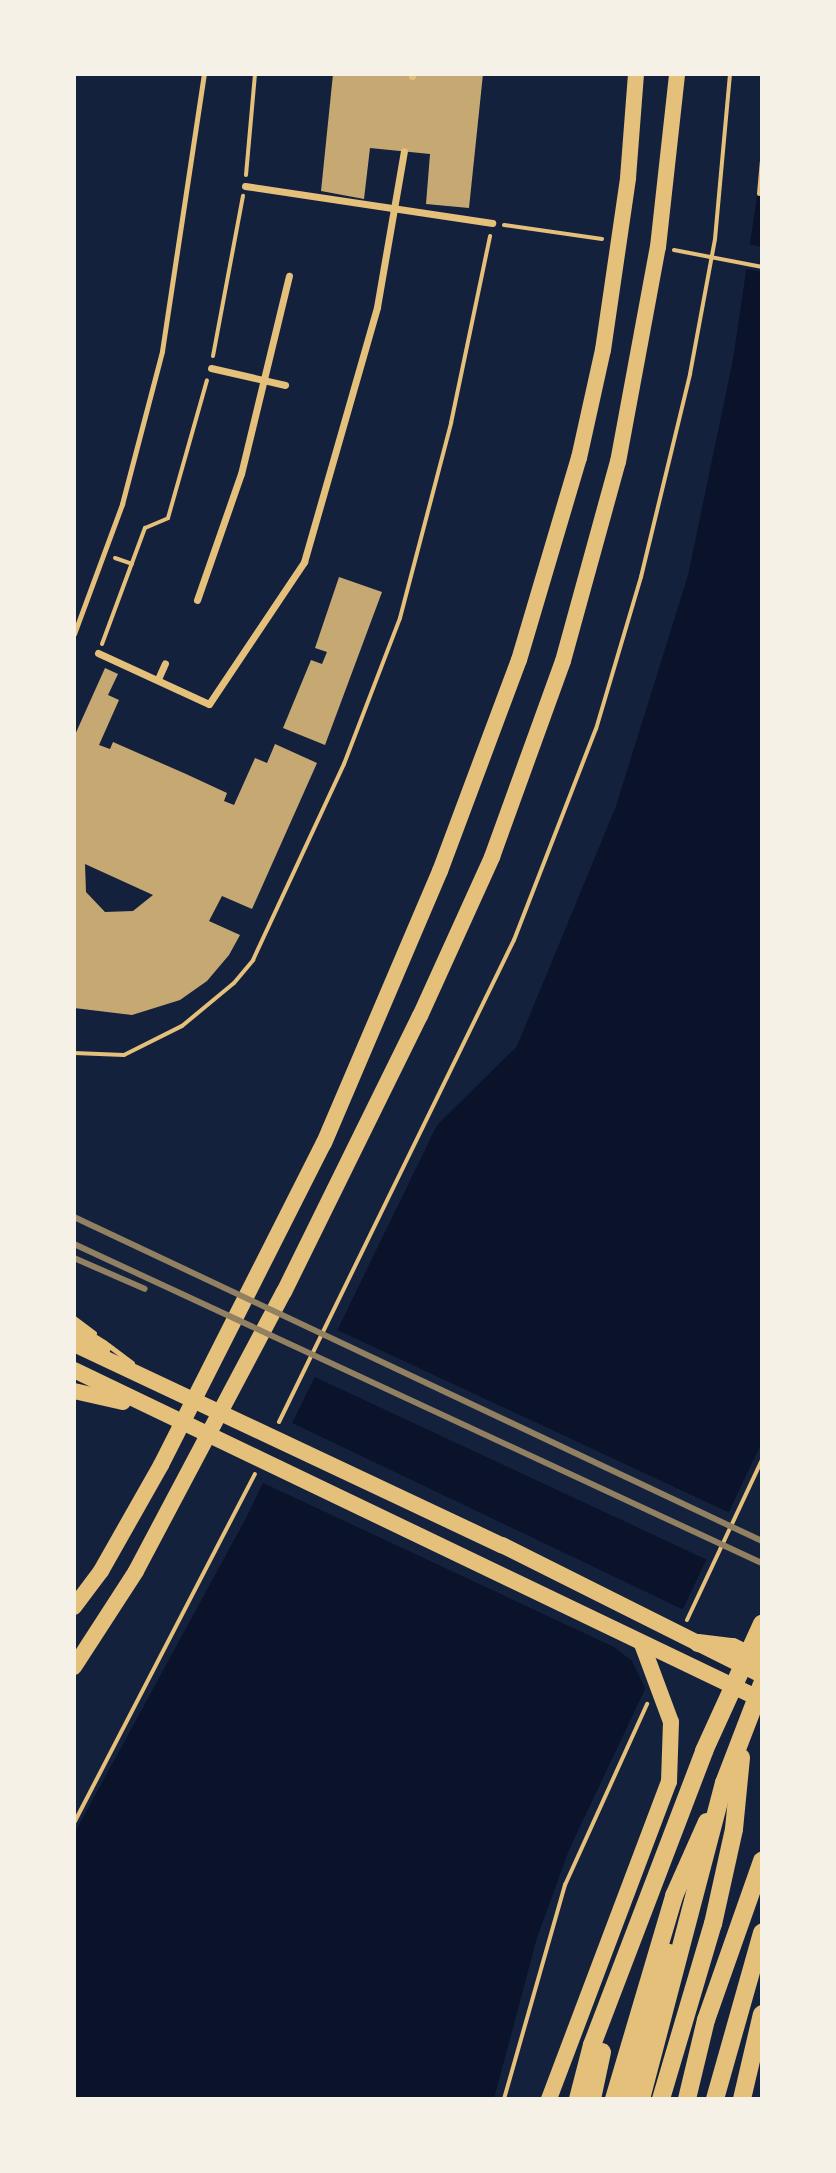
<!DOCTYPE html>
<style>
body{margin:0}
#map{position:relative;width:836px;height:2173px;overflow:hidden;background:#14213d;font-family:"Libre Baskerville",serif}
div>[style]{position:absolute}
.water>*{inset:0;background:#0b132b}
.pier>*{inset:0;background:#14213d;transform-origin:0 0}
.building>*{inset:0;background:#c6a872}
.path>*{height:4px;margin:-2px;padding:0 2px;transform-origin:2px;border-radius:2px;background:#e5c07b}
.service>*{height:5px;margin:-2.5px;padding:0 2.5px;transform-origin:2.5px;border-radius:2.5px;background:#e5c07b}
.pedestrian>*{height:7px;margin:-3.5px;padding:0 3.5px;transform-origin:3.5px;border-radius:3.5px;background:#e5c07b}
.primary>*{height:16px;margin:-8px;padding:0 8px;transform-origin:8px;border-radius:8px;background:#e5c07b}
.trunk>*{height:18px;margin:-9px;padding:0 9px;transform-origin:9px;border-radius:9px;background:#e5c07b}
.rail>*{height:6px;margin:-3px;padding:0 3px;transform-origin:3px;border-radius:3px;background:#918062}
span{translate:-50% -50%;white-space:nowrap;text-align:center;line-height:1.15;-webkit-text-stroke:6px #f6f1e7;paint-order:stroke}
.frame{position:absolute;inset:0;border:76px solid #f6f1e7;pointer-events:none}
</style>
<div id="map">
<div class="water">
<div style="clip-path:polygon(762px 162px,762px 1442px,569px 1850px,537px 1938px,494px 2099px,74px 2099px,74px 1834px,246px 1518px,437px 1125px,517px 1046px,616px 806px,688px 575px,733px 359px)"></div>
</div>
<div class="pier">
<div style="clip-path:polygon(747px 244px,762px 247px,762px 272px,743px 268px)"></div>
<div style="left:333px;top:1328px;width:441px;height:52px;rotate:25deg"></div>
<div style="clip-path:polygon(288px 1421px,686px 1611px,647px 1692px,632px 1661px,614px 1647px,259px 1481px)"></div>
</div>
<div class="building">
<div style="clip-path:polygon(333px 74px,483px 74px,469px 208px,426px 204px,430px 154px,370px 148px,364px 199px,321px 191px)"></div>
<div style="clip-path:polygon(339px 577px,382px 592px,325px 745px,283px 728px,311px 660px,322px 664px,327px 652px,315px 648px)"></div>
<div style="clip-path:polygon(evenodd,105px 668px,118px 674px,108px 695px,119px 700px,99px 745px,110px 749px,113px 742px,186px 774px,227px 793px,224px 801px,234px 805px,255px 758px,267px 763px,275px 744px,317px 763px,252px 909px,222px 896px,209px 921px,240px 935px,229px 955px,207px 981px,180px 1000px,132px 1015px,74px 1008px,74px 737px,105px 668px,85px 864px,153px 895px,133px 911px,105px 912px,86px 892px,85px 864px)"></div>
</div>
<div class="path">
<div style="left:246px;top:175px;width:101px;rotate:-84.9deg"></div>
<div style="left:759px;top:194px;width:32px;rotate:-85deg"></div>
<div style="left:504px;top:225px;width:99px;rotate:8.1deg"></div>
<div style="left:674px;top:250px;width:90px;rotate:10.9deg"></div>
<div style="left:213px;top:356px;width:163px;rotate:-79.4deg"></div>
<div style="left:115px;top:558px;width:18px;rotate:19deg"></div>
<div style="left:102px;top:644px;width:124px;rotate:-69.7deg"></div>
<div style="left:145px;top:528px;width:25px;rotate:-23deg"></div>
<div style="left:168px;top:518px;width:143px;rotate:-74.2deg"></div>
<div style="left:74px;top:1053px;width:50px;rotate:2.3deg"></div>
<div style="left:124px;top:1055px;width:65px;rotate:-26.6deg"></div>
<div style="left:182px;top:1026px;width:67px;rotate:-39.6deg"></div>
<div style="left:234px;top:983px;width:30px;rotate:-50deg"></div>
<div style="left:253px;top:960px;width:216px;rotate:-65.1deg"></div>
<div style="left:344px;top:764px;width:156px;rotate:-69deg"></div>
<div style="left:400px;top:618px;width:202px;rotate:-75.3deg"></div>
<div style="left:451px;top:423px;width:191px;rotate:-78.2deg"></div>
<div style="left:279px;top:1422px;width:536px;rotate:-64.01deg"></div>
<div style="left:514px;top:940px;width:226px;rotate:-68.8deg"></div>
<div style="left:596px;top:729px;width:159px;rotate:-73.5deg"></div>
<div style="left:641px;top:577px;width:209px;rotate:-76.4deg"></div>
<div style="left:690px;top:374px;width:137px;rotate:-79.5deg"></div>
<div style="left:715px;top:239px;width:166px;rotate:-84.8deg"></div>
<div style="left:687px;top:1620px;width:177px;rotate:-64.9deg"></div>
<div style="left:74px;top:1823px;width:393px;rotate:-62.6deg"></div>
<div style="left:504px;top:2099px;width:223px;rotate:-74.1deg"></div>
<div style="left:565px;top:1885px;width:199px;rotate:-65.6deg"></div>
</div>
<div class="service">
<div style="left:74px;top:634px;width:139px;rotate:-69.7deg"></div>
<div style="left:122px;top:504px;width:158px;rotate:-75.3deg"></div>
<div style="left:162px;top:351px;width:280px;rotate:-81.4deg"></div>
<div style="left:74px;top:1318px;width:25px;rotate:37deg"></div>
<div style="left:108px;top:1345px;width:30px;rotate:37deg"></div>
</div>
<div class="pedestrian">
<div style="left:412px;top:76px;width:2px;rotate:-90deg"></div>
<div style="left:245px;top:186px;width:250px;rotate:8.5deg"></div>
<div style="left:211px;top:368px;width:76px;rotate:12.9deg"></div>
<div style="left:197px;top:600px;width:133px;rotate:-70.8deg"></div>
<div style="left:241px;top:474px;width:204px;rotate:-76.4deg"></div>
<div style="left:98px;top:653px;width:122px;rotate:24.7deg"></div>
<div style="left:209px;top:704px;width:171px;rotate:-56.2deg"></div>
<div style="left:304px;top:562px;width:265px;rotate:-74deg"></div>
<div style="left:377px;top:307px;width:158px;rotate:-80.2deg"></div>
<div style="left:158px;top:679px;width:17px;rotate:-66deg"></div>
</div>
<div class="primary">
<div style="left:74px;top:1330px;width:34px;rotate:32deg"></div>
<div style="left:74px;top:1344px;width:473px;rotate:25.2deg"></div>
<div style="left:502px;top:1545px;width:291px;rotate:26.6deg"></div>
<div style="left:74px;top:1370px;width:763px;rotate:25.62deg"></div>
<div style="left:74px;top:1391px;width:50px;rotate:12.7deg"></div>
<div style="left:74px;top:1607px;width:45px;rotate:-53.1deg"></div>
<div style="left:101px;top:1571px;width:122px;rotate:-60.5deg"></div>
<div style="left:161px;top:1465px;width:361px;rotate:-63.2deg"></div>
<div style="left:324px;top:1143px;width:296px;rotate:-66.9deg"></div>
<div style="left:440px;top:871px;width:225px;rotate:-69.5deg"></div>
<div style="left:519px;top:660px;width:211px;rotate:-73.5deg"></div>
<div style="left:579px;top:458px;width:111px;rotate:-77.5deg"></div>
<div style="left:603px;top:350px;width:174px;rotate:-81.7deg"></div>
<div style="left:628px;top:178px;width:104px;rotate:-85.6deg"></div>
<div style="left:74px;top:1667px;width:114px;rotate:-57.1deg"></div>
<div style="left:136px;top:1571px;width:316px;rotate:-62.1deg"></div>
<div style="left:284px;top:1292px;width:308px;rotate:-63.8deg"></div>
<div style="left:420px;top:1016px;width:175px;rotate:-65.6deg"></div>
<div style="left:492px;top:857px;width:208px;rotate:-70.1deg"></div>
<div style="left:563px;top:661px;width:206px;rotate:-74.6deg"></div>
<div style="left:618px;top:462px;width:219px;rotate:-79.5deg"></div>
<div style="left:658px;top:247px;width:174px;rotate:-83.7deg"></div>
<div style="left:549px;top:2099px;width:339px;rotate:-69.3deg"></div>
<div style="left:669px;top:1782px;width:60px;rotate:-88.1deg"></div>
<div style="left:671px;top:1722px;width:83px;rotate:-110.4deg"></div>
</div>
<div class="trunk">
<div style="left:698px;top:1643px;width:35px;rotate:7deg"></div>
<div style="left:733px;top:1647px;width:32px;rotate:26deg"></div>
<div style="left:578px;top:2099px;width:56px;rotate:-75.5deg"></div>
<div style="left:592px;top:2045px;width:315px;rotate:-69.1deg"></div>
<div style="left:704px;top:1751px;width:140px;rotate:-65.5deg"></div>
<div style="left:592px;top:2099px;width:48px;rotate:-78deg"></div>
<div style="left:614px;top:2099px;width:212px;rotate:-73.5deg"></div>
<div style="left:674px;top:1896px;width:81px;rotate:-66deg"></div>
<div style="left:627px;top:2099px;width:152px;rotate:-74deg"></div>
<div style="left:641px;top:2099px;width:327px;rotate:-75.3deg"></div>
<div style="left:724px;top:1783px;width:106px;rotate:-69deg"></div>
<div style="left:661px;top:2099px;width:183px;rotate:-73.5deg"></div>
<div style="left:713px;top:1924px;width:97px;rotate:-77.5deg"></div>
<div style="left:734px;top:1829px;width:72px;rotate:-84.4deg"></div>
<div style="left:687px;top:2099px;width:81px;rotate:-76.5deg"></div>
<div style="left:706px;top:2020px;width:169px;rotate:-70.6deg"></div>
<div style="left:715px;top:2099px;width:173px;rotate:-74.2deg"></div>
<div style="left:742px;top:2099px;width:87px;rotate:-76.8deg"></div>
</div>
<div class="rail">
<div style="left:74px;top:1217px;width:760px;rotate:25.22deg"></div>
<div style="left:74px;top:1244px;width:758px;rotate:24.88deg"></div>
<div style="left:74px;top:1258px;width:77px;rotate:23.6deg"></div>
</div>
<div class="frame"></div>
</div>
